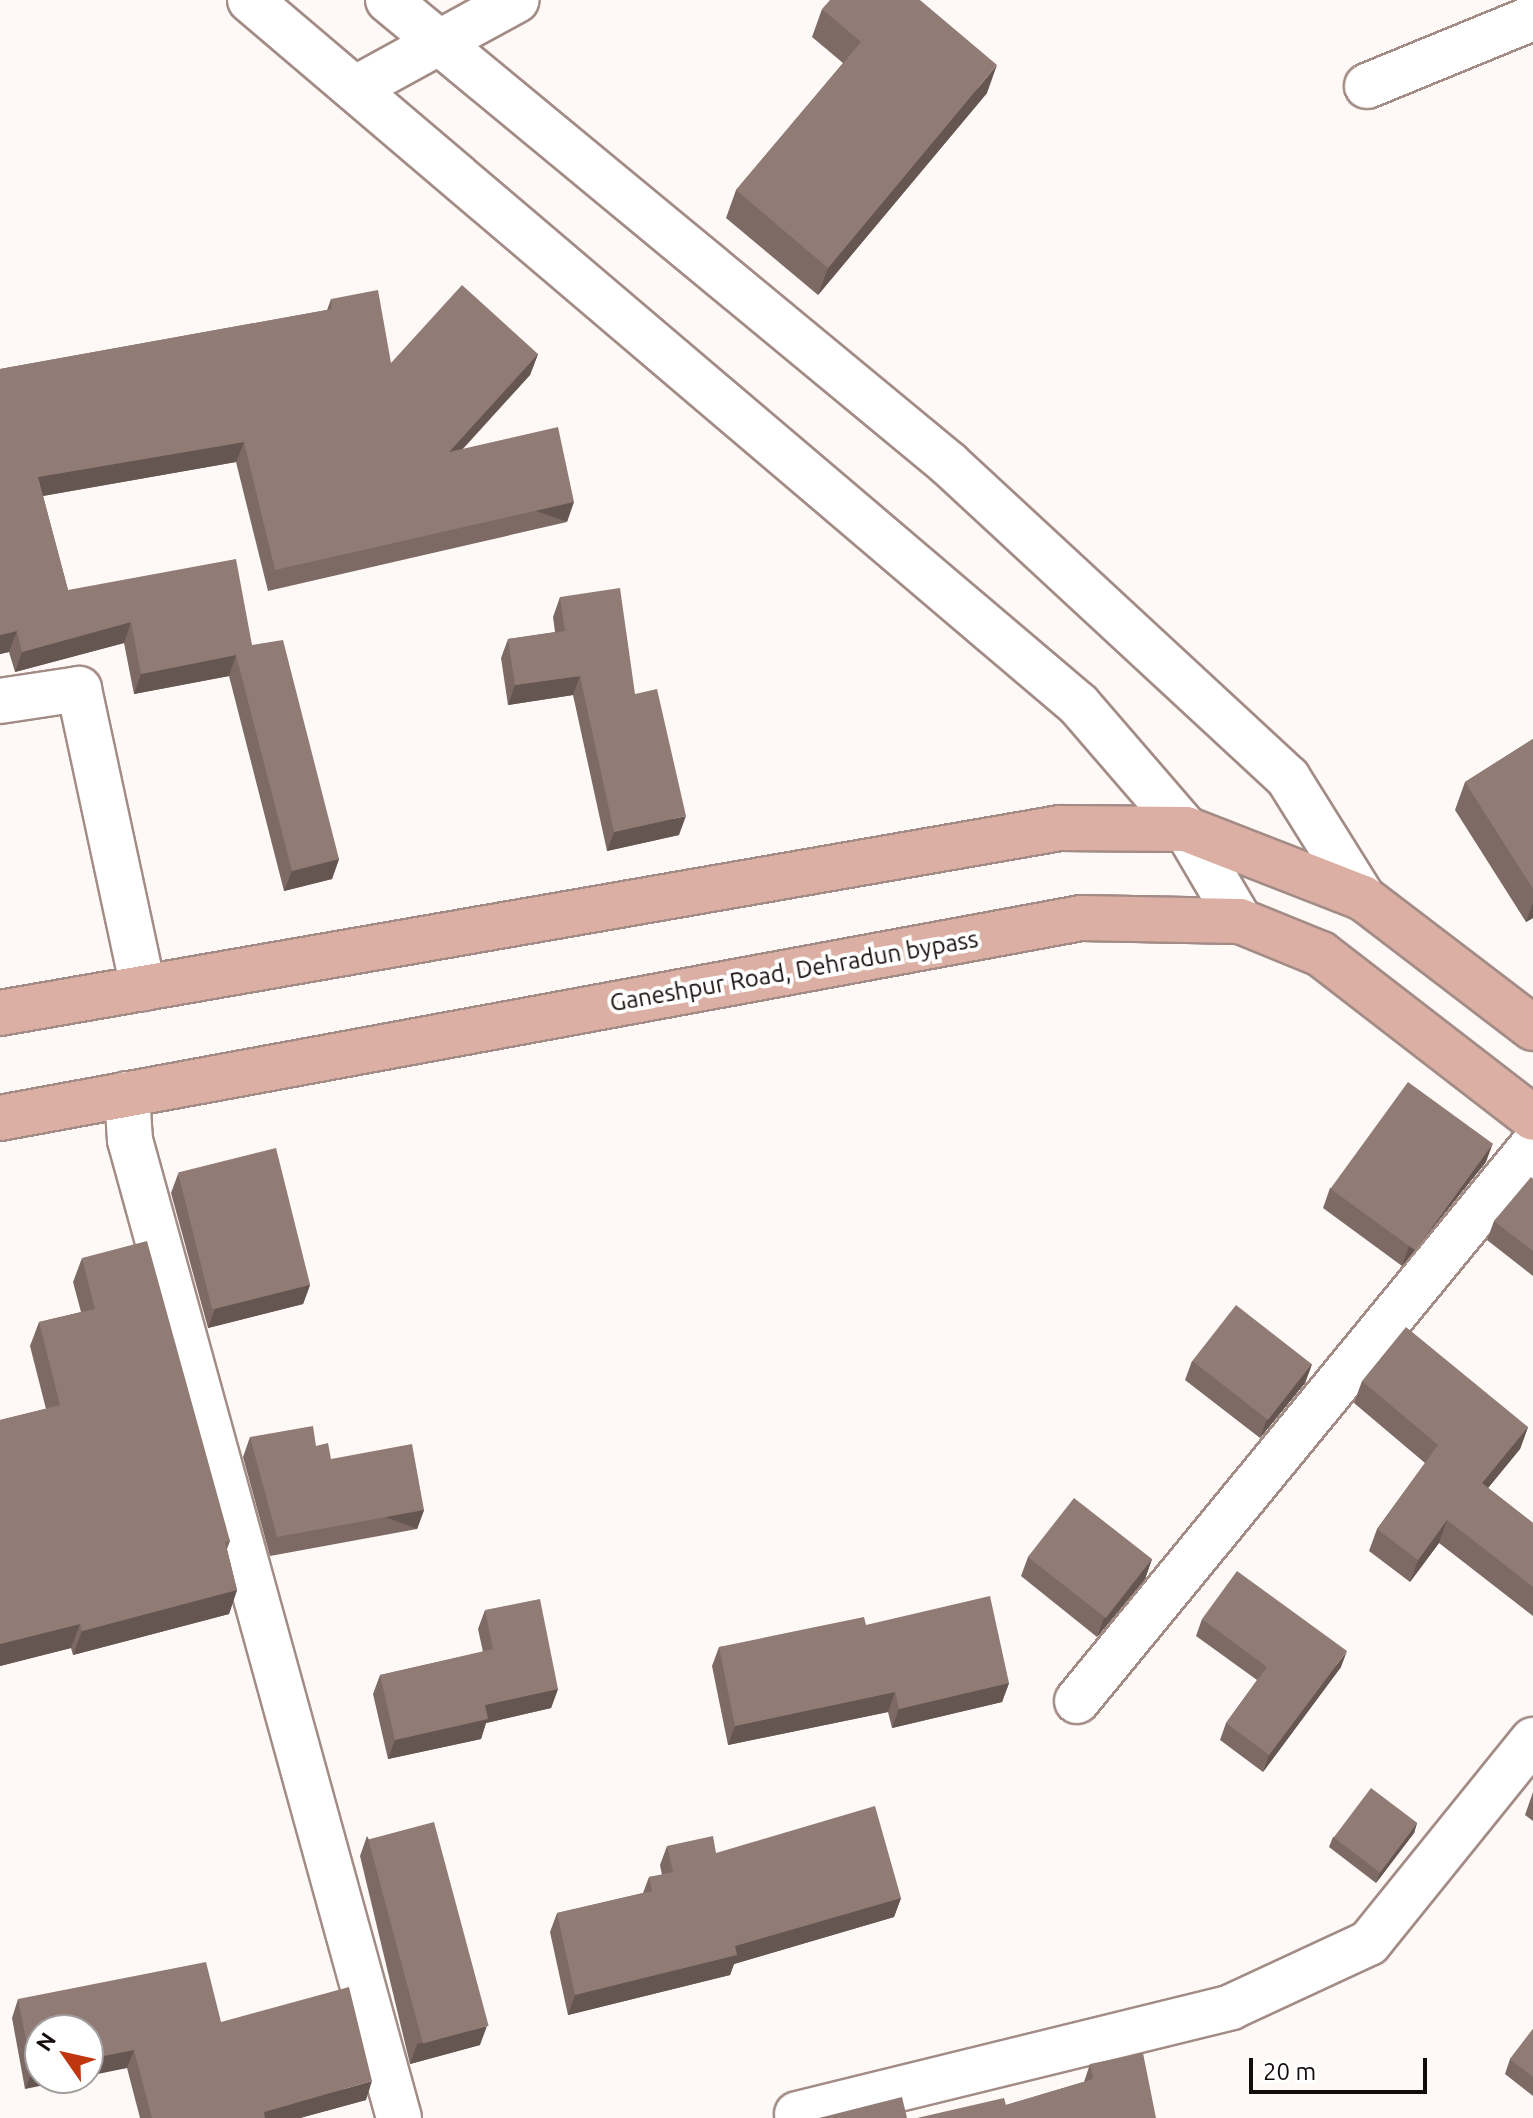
<!DOCTYPE html>
<style>
body{margin:0}
#map{position:relative;width:1533px;height:2118px;overflow:hidden;background:#fef9f7;font-family:Ubuntu,sans-serif}
div>[style]{position:absolute}
.roads{filter:drop-shadow(2px 0 #a38c86) drop-shadow(-2px 0 #a38c86) drop-shadow(0 2px #a38c86) drop-shadow(0 -2px #a38c86)}
.minor>*{height:44px;margin:-22px;padding:0 22px;transform-origin:22px;border-radius:22px;background:#fff}
.major>*{height:44px;margin:-22px;padding:0 22px;transform-origin:22px;border-radius:22px;background:#dbafa3}
.wall>*{inset:0;background:#7d6a65}
.shaded-wall>*{inset:0;background:#665652;transform-origin:0 0}
.building>*{inset:0;background:#917b75;transform-origin:0 0}
span{translate:-50% -50%;white-space:nowrap;text-align:center;line-height:1.15;-webkit-text-stroke:8px #fff;paint-order:stroke}
.street-label{font-size:24px;color:#140c0a}
.north{position:absolute;left:24px;top:2014px;width:80px;height:80px;box-sizing:border-box;background:#fff;border:2px solid #a19e9d;border-radius:50%;rotate:304deg;font-size:22px;font-weight:700;line-height:32px;text-align:center;color:#140c0a}
.north::after{content:'';display:block;margin:auto;width:28px;height:36px;background:#c0370f;clip-path:polygon(50% 0,100% 100%,50% 72%,0 100%)}
.scale{position:absolute;left:1249px;top:2058px;width:178px;height:36px;box-sizing:border-box;border:4px solid #140c0a;border-top:0;padding-left:10px;font-size:24px;line-height:28px;white-space:nowrap;color:#140c0a;-webkit-text-stroke:6px #fff;paint-order:stroke}
</style>
<div id="map">
<div class="roads">
<div class="minor">
<div style="left:250px;top:0;width:1088px;rotate:40.38deg"></div>
<div style="left:1079px;top:705px;width:164px;rotate:49.2deg"></div>
<div style="left:1186px;top:829px;width:107px;rotate:59.6deg"></div>
<div style="left:388px;top:0;width:728px;rotate:39.59deg"></div>
<div style="left:949px;top:464px;width:462px;rotate:42.8deg"></div>
<div style="left:1288px;top:778px;width:142px;rotate:58deg"></div>
<div style="left:1367px;top:86px;width:179px;rotate:-22.3deg"></div>
<div style="left:356px;top:88px;width:183px;rotate:-28.7deg"></div>
<div style="left:0;top:701px;width:80px;rotate:-8.6deg"></div>
<div style="left:79px;top:689px;width:306px;rotate:77.9deg"></div>
<div style="left:127px;top:1094px;width:46px;rotate:86.3deg"></div>
<div style="left:130px;top:1140px;width:1014px;rotate:74.62deg"></div>
<div style="left:1077px;top:1701px;width:719px;rotate:-50.64deg"></div>
<div style="left:797px;top:2114px;width:447px;rotate:-13.8deg"></div>
<div style="left:1231px;top:2007px;width:152px;rotate:-24.9deg"></div>
<div style="left:1369px;top:1943px;width:261px;rotate:-51.1deg"></div>
</div>
<div class="major">
<div style="left:0;top:1013px;width:1076px;rotate:-9.9deg"></div>
<div style="left:1060px;top:828px;width:126px;rotate:0.5deg"></div>
<div style="left:1186px;top:829px;width:190px;rotate:21.3deg"></div>
<div style="left:1363px;top:898px;width:214px;rotate:37.4deg"></div>
<div style="left:0;top:1118px;width:1099px;rotate:-10.48deg"></div>
<div style="left:1081px;top:918px;width:159px;rotate:1.1deg"></div>
<div style="left:1240px;top:921px;width:87px;rotate:22.2deg"></div>
<div style="left:1321px;top:954px;width:268px;rotate:37.7deg"></div>
</div>
</div>
<div class="wall">
<div style="clip-path:polygon(822px 9px,987px 93px,818px 295px,726px 218px,736px 190px,843px 63px,812px 37px)"></div>
<div style="clip-path:polygon(331px 299px,391px 363px,538px 354px,530px 375px,463px 449px,567px 522px,268px 591px,236px 462px,43px 496px,68px 590px,252px 645px,339px 859px,332px 879px,284px 891px,229px 676px,134px 694px,124px 643px,15px 672px,9px 652px,0 654px,0 369px,327px 310px)"></div>
<div style="clip-path:polygon(560px 597px,635px 694px,679px 835px,607px 851px,573px 695px,508px 705px,501px 658px,508px 639px,555px 632px,553px 617px)"></div>
<div style="clip-path:polygon(1533px 739px,1533px 918px,1526px 922px,1455px 810px,1465px 782px)"></div>
<div style="clip-path:polygon(1486px 1162px,1402px 1266px,1323px 1208px,1330px 1188px)"></div>
<div style="clip-path:polygon(178px 1174px,310px 1285px,303px 1304px,208px 1328px,171px 1193px)"></div>
<div style="clip-path:polygon(1533px 1179px,1533px 1276px,1487px 1240px,1494px 1221px)"></div>
<div style="clip-path:polygon(82px 1258px,230px 1541px,227px 1549px,237px 1590px,229px 1614px,73px 1655px,71px 1648px,0 1666px,0 1420px,46px 1409px,30px 1346px,39px 1322px,81px 1312px,73px 1282px)"></div>
<div style="clip-path:polygon(1192px 1361px,1312px 1364px,1305px 1383px,1260px 1438px,1185px 1380px)"></div>
<div style="clip-path:polygon(1362px 1381px,1528px 1427px,1520px 1449px,1488px 1488px,1533px 1523px,1533px 1616px,1439px 1543px,1410px 1582px,1369px 1551px,1377px 1529px,1425px 1463px,1354px 1403px)"></div>
<div style="clip-path:polygon(250px 1437px,316px 1446px,331px 1459px,424px 1510px,417px 1529px,270px 1556px,243px 1457px)"></div>
<div style="clip-path:polygon(1028px 1557px,1152px 1559px,1145px 1579px,1097px 1637px,1021px 1576px)"></div>
<div style="clip-path:polygon(485px 1610px,558px 1689px,551px 1708px,486px 1723px,481px 1739px,388px 1759px,373px 1694px,380px 1675px,483px 1652px,478px 1629px)"></div>
<div style="clip-path:polygon(1202px 1619px,1341px 1667px,1263px 1772px,1220px 1740px,1226px 1723px,1257px 1680px,1196px 1636px)"></div>
<div style="clip-path:polygon(866px 1625px,1009px 1683px,1002px 1702px,892px 1728px,888px 1712px,728px 1745px,712px 1666px,719px 1647px)"></div>
<div style="clip-path:polygon(1533px 1792px,1533px 1821px,1525px 1815px)"></div>
<div style="clip-path:polygon(1417px 1823px,1414px 1833px,1376px 1883px,1329px 1847px,1333px 1837px)"></div>
<div style="clip-path:polygon(367px 1836px,480px 2045px,410px 2064px,360px 1856px)"></div>
<div style="clip-path:polygon(667px 1846px,716px 1853px,901px 1898px,894px 1917px,734px 1964px,730px 1975px,568px 2015px,550px 1932px,557px 1913px,643px 1893px,649px 1877px,662px 1875px,660px 1865px)"></div>
<div style="clip-path:polygon(18px 1999px,221px 2022px,366px 2100px,300px 2118px,140px 2118px,127px 2068px,40px 2078px,25px 2089px,12px 2018px)"></div>
<div style="clip-path:polygon(1533px 2029px,1533px 2096px,1505px 2074px,1510px 2059px)"></div>
<div style="clip-path:polygon(1090px 2064px,1156px 2118px,1006px 2105px,1084px 2082px)"></div>
</div>
<div class="shaded-wall">
<div style="clip-path:polygon(997px 65px,987px 93px,818px 295px,828px 268px)"></div>
<div style="clip-path:polygon(538px 354px,530px 375px,441px 472px,449px 452px)"></div>
<div style="clip-path:polygon(244px 442px,236px 462px,31px 498px,38px 477px)"></div>
<div style="left:574px;top:502px;width:21px;height:307px;rotate:109deg"></div>
<div style="clip-path:polygon(131px 622px,124px 643px,15px 672px,22px 652px)"></div>
<div style="clip-path:polygon(17px 631px,9px 652px,0 654px,0 635px)"></div>
<div style="clip-path:polygon(236px 655px,229px 676px,134px 694px,141px 674px)"></div>
<div style="clip-path:polygon(580px 676px,573px 695px,508px 705px,515px 685px)"></div>
<div style="clip-path:polygon(686px 816px,679px 835px,607px 851px,614px 832px)"></div>
<div style="clip-path:polygon(339px 859px,332px 879px,284px 891px,292px 871px)"></div>
<div style="clip-path:polygon(1533px 903px,1533px 918px,1526px 922px)"></div>
<div style="clip-path:polygon(1493px 1143px,1486px 1162px,1402px 1266px,1409px 1246px)"></div>
<div style="clip-path:polygon(310px 1285px,303px 1304px,208px 1328px,215px 1309px)"></div>
<div style="clip-path:polygon(1312px 1364px,1305px 1383px,1260px 1438px,1267px 1419px)"></div>
<div style="clip-path:polygon(1528px 1427px,1520px 1449px,1474px 1505px,1482px 1483px)"></div>
<div style="left:424px;top:1510px;width:20px;height:149px;rotate:110deg"></div>
<div style="clip-path:polygon(1447px 1520px,1439px 1543px,1410px 1582px,1418px 1560px)"></div>
<div style="clip-path:polygon(1152px 1559px,1145px 1579px,1097px 1637px,1104px 1618px)"></div>
<div style="clip-path:polygon(237px 1590px,229px 1614px,73px 1655px,82px 1631px)"></div>
<div style="clip-path:polygon(80px 1624px,71px 1648px,0 1666px,0 1644px)"></div>
<div style="clip-path:polygon(1347px 1651px,1341px 1667px,1263px 1772px,1269px 1755px)"></div>
<div style="clip-path:polygon(1009px 1683px,1002px 1702px,892px 1728px,899px 1709px)"></div>
<div style="clip-path:polygon(558px 1689px,551px 1708px,486px 1723px,481px 1739px,388px 1759px,395px 1740px,485px 1705px)"></div>
<div style="clip-path:polygon(895px 1692px,888px 1712px,728px 1745px,735px 1726px)"></div>
<div style="clip-path:polygon(1417px 1823px,1414px 1833px,1376px 1883px,1380px 1873px)"></div>
<div style="clip-path:polygon(901px 1898px,894px 1917px,734px 1964px,730px 1975px,568px 2015px,575px 1995px,735px 1946px)"></div>
<div style="clip-path:polygon(487px 2026px,480px 2045px,410px 2064px,417px 2044px)"></div>
<div style="clip-path:polygon(134px 2050px,127px 2068px,88px 2076px,88px 2059px)"></div>
<div style="clip-path:polygon(40px 2069px,40px 2078px,79px 2078px,25px 2089px,32px 2071px)"></div>
<div style="clip-path:polygon(372px 2081px,366px 2100px,300px 2118px,261px 2118px,264px 2112px)"></div>
</div>
<div class="building">
<div style="clip-path:polygon(830px 0,920px 0,997px 65px,828px 268px,736px 190px,861px 42px,822px 9px)"></div>
<div style="clip-path:polygon(462px 285px,538px 354px,449px 452px,558px 427px,574px 502px,275px 570px,244px 442px,38px 477px,68px 590px,236px 559px,252px 645px,283px 640px,339px 859px,292px 871px,236px 655px,141px 674px,131px 622px,22px 652px,17px 631px,0 635px,0 369px,332px 309px,331px 299px,378px 290px,391px 363px)"></div>
<div style="clip-path:polygon(620px 588px,635px 694px,657px 689px,686px 816px,614px 832px,580px 676px,515px 685px,508px 639px,565px 631px,560px 597px)"></div>
<div style="clip-path:polygon(1533px 739px,1533px 889px,1465px 782px)"></div>
<div style="left:1408px;top:1082px;width:105px;height:132px;rotate:36deg"></div>
<div style="left:276px;top:1148px;width:141px;height:101px;rotate:76deg"></div>
<div style="clip-path:polygon(1531px 1177px,1533px 1179px,1533px 1251px,1494px 1221px)"></div>
<div style="clip-path:polygon(147px 1241px,230px 1541px,225px 1542px,237px 1590px,82px 1631px,80px 1624px,0 1644px,0 1420px,60px 1405px,39px 1322px,95px 1309px,82px 1258px)"></div>
<div style="left:1236px;top:1305px;width:96px;height:71px;rotate:38deg"></div>
<div style="clip-path:polygon(1406px 1327px,1528px 1427px,1482px 1483px,1533px 1523px,1533px 1587px,1447px 1520px,1418px 1560px,1377px 1529px,1438px 1445px,1362px 1381px)"></div>
<div style="clip-path:polygon(313px 1426px,316px 1446px,328px 1443px,331px 1459px,412px 1444px,424px 1510px,277px 1537px,250px 1437px)"></div>
<div style="left:1074px;top:1498px;width:99px;height:75px;rotate:38deg"></div>
<div style="clip-path:polygon(1237px 1571px,1347px 1651px,1269px 1755px,1226px 1723px,1267px 1667px,1202px 1619px)"></div>
<div style="clip-path:polygon(990px 1596px,1009px 1683px,899px 1709px,895px 1692px,735px 1726px,719px 1647px,864px 1617px,866px 1625px)"></div>
<div style="clip-path:polygon(540px 1599px,558px 1689px,485px 1705px,488px 1719px,395px 1740px,380px 1675px,493px 1649px,485px 1610px)"></div>
<div style="left:1371px;top:1788px;width:58px;height:62px;rotate:37deg"></div>
<div style="clip-path:polygon(875px 1806px,901px 1898px,735px 1946px,737px 1955px,575px 1995px,557px 1913px,652px 1891px,649px 1877px,673px 1872px,667px 1846px,713px 1836px,716px 1853px)"></div>
<div style="left:434px;top:1822px;width:211px;height:68px;rotate:75deg"></div>
<div style="clip-path:polygon(206px 1962px,221px 2022px,349px 1987px,372px 2081px,264px 2112px,265px 2118px,152px 2118px,134px 2050px,88px 2059px,88px 2030px,40px 2030px,40px 2069px,32px 2071px,18px 1999px)"></div>
<div style="clip-path:polygon(1533px 2029px,1533px 2077px,1510px 2059px)"></div>
<div style="clip-path:polygon(1143px 2053px,1156px 2118px,917px 2118px,1004px 2098px,1006px 2105px,1093px 2079px,1090px 2064px)"></div>
<div style="clip-path:polygon(902px 2097px,907px 2118px,819px 2118px)"></div>
</div>
<div class="street-label">
<span style="left:794px;top:971px;rotate:-10deg">Ganeshpur Road, Dehradun bypass</span>
</div>
<div class="north">N</div>
<div class="scale">20 m</div>
</div>
